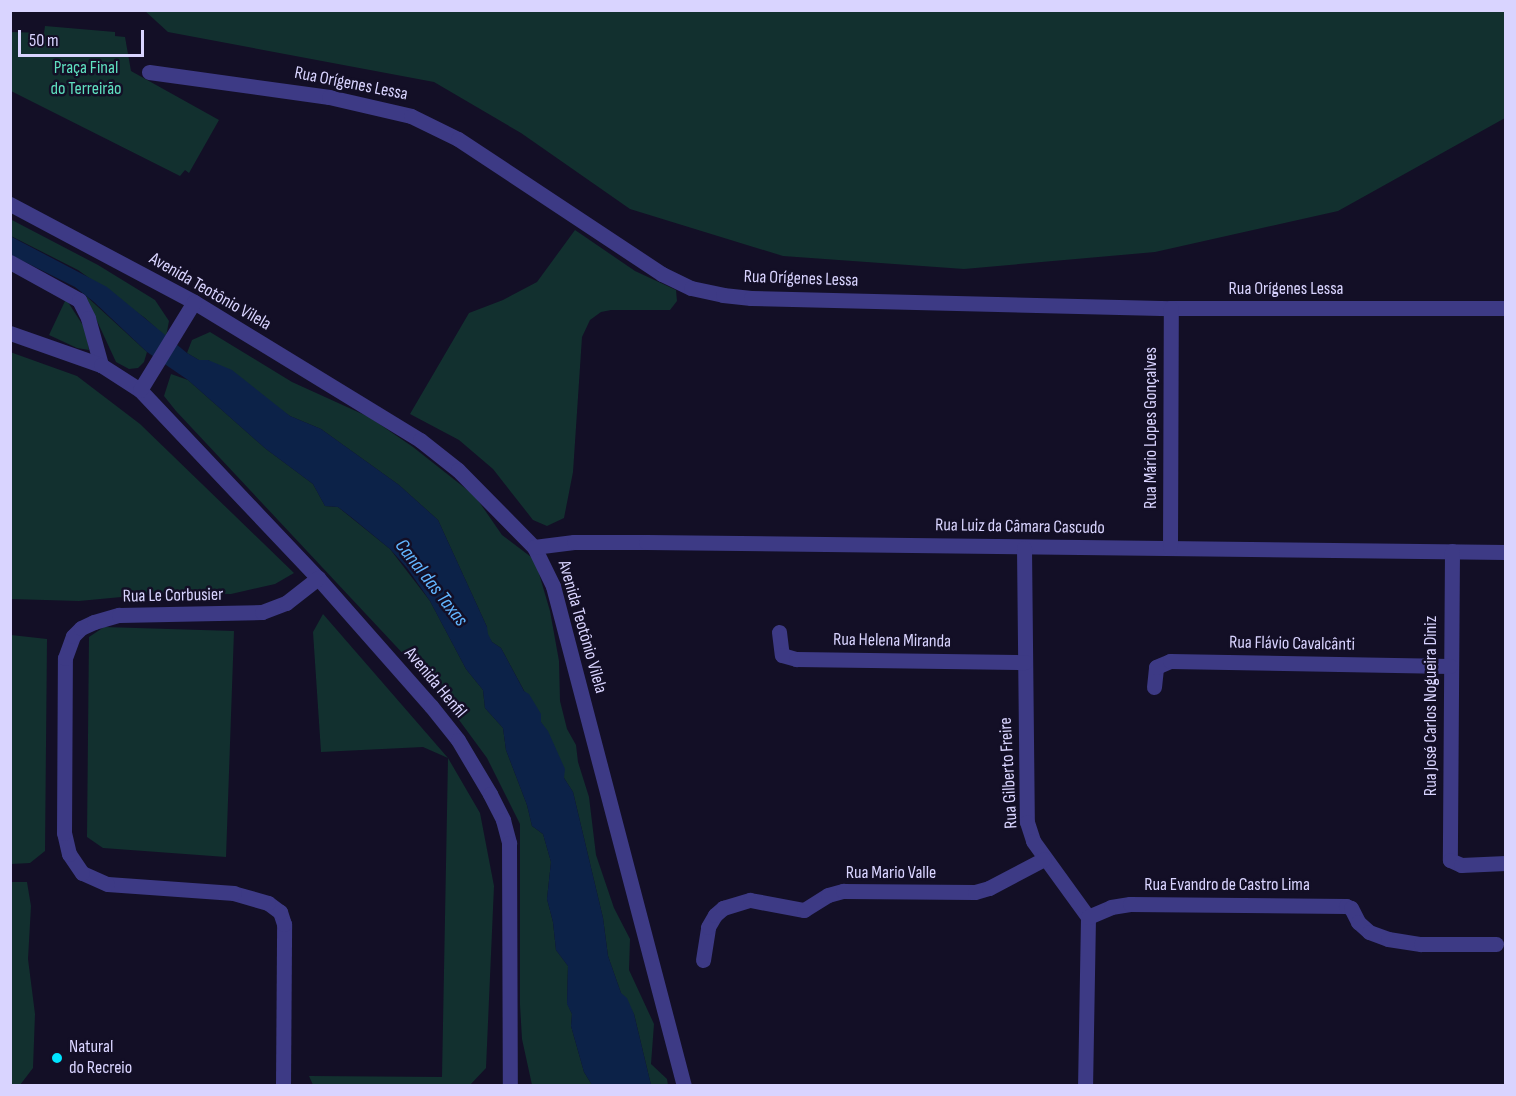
<!DOCTYPE html>
<meta charset="utf-8">
<style>
body{margin:0}
#map{position:relative;width:1516px;height:1096px;overflow:hidden;background:#130f26;font-family:"Sofia Sans Condensed",sans-serif}
div>[style]{position:absolute}
.green>*{inset:0;background:#12302f}
.water>*{inset:0;background:#0c2248}
.minor>*{height:15px;margin:-7.5px;padding:0 7.5px;transform-origin:7.5px;border-radius:7.5px;background:#3d3a85}
.dots>*{width:16px;height:16px;translate:-50% -50%;box-sizing:border-box;border:3px solid #130f26;border-radius:50%}
span{translate:-50% -50%;white-space:nowrap;text-align:center;line-height:1.15;-webkit-text-stroke:5px #130f26;paint-order:stroke}
.park-label{font-size:18px;color:#5fe0c0}
.street-label{font-size:18px;color:#d9d4ff}
.poi-label{font-size:18px;color:#d9d4ff}
.left{translate:0 -50%;text-align:left}
.water-label{font-size:20px;color:#62b6ff;font-style:italic}
.frame{position:absolute;inset:0;border:12px solid #d9d4ff;pointer-events:none}
.scale{position:absolute;left:18px;top:30px;width:126px;height:27px;box-sizing:border-box;border:3px solid #d9d4ff;border-top:0;padding-left:8px;font-size:18px;line-height:21px;white-space:nowrap;color:#d9d4ff;-webkit-text-stroke:4px #130f26;paint-order:stroke}
</style>
<div id="map">
<div class="green">
<div style="clip-path:polygon(145px 11px,1505px 11px,1505px 118px,1338px 211px,1155px 252px,964px 269px,783px 256px,630px 209px,521px 133px,434px 82px,168px 32px)"></div>
<div style="clip-path:polygon(45px 26px,115px 32px,115px 36px,125px 37px,131px 71px,219px 120px,189px 173px,185px 170px,180px 176px,11px 91px,11px 32px,44px 33px)"></div>
<div style="clip-path:polygon(10px 219px,98px 265px,155px 300px,169px 321px,166px 337px,145px 318px,78px 270px,11px 236px)"></div>
<div style="clip-path:polygon(575px 230px,635px 271px,676px 290px,677px 301px,670px 310px,611px 310px,601px 312px,590px 320px,582px 337px,573px 472px,564px 518px,547px 526px,533px 520px,493px 469px,459px 440px,410px 414px,469px 313px,503px 300px,537px 282px)"></div>
<div style="clip-path:polygon(85px 295px,147px 352px,144px 362px,138px 368px,129px 369px,116px 362px)"></div>
<div style="clip-path:polygon(66px 299px,86px 330px,89px 350px,77px 348px,49px 335px)"></div>
<div style="clip-path:polygon(210px 332px,292px 382px,369px 417px,413px 447px,475px 496px,502px 535px,535px 560px,550px 611px,559px 661px,560px 701px,567px 729px,576px 745px,578px 762px,589px 797px,596px 855px,614px 908px,630px 939px,629px 970px,654px 1024px,651px 1064px,667px 1079px,668px 1085px,651px 1085px,634px 1014px,621px 993px,608px 956px,603px 918px,573px 792px,564px 778px,555px 748px,501px 648px,492px 642px,487px 634px,487px 627px,438px 520px,399px 485px,321px 429px,290px 416px,208px 360px,199px 360px,187px 353px,192px 340px)"></div>
<div style="clip-path:polygon(10px 352px,77px 376px,140px 424px,294px 573px,275px 584px,231px 594px,164px 593px,79px 601px,11px 599px)"></div>
<div style="clip-path:polygon(171px 374px,188px 380px,266px 449px,313px 484px,325px 506px,338px 507px,390px 549px,430px 601px,466px 669px,483px 690px,485px 708px,503px 728px,506px 750px,527px 805px,532px 826px,543px 834px,551px 862px,547px 899px,553px 922px,556px 950px,568px 966px,567px 1003px,572px 1014px,571px 1026px,584px 1072px,592px 1085px,532px 1085px,522px 1039px,520px 1005px,520px 824px,487px 758px,437px 690px,176px 411px,164px 396px)"></div>
<div style="clip-path:polygon(323px 614px,448px 758px,480px 813px,494px 886px,486px 1068px,470px 1085px,313px 1085px,309px 1076px,442px 1077px,448px 758px,423px 747px,321px 752px,313px 632px)"></div>
<div style="clip-path:polygon(104px 627px,234px 631px,226px 857px,103px 848px,87px 837px,89px 637px)"></div>
<div style="clip-path:polygon(11px 635px,47px 639px,45px 851px,30px 863px,11px 864px)"></div>
<div style="clip-path:polygon(11px 882px,27px 882px,31px 906px,28px 959px,35px 1014px,33px 1068px,20px 1085px,10px 1085px)"></div>
</div>
<div class="water">
<div style="clip-path:polygon(10px 236px,107px 287px,187px 353px,199px 360px,208px 360px,232px 370px,290px 416px,321px 429px,399px 485px,438px 520px,487px 627px,488px 634px,492px 642px,501px 648px,524px 691px,529px 694px,541px 714px,541px 722px,548px 731px,565px 769px,564px 778px,573px 792px,603px 918px,608px 956px,621px 993px,627px 998px,634px 1014px,651px 1085px,592px 1085px,584px 1072px,571px 1026px,572px 1014px,567px 1004px,568px 966px,556px 950px,553px 922px,547px 899px,551px 862px,543px 834px,532px 826px,527px 805px,506px 750px,503px 728px,485px 708px,483px 690px,466px 669px,430px 601px,407px 568px,390px 549px,351px 517px,338px 507px,325px 506px,313px 484px,266px 449px,188px 380px,147px 352px,94px 302px,75px 287px,11px 255px)"></div>
</div>
<div class="minor">
<div style="left:149px;top:72px;width:182px;rotate:7.9deg"></div>
<div style="left:329px;top:97px;width:84px;rotate:13deg"></div>
<div style="left:411px;top:116px;width:52px;rotate:26.1deg"></div>
<div style="left:458px;top:139px;width:245px;rotate:33.5deg"></div>
<div style="left:662px;top:274px;width:32px;rotate:26deg"></div>
<div style="left:691px;top:288px;width:33px;rotate:12deg"></div>
<div style="left:723px;top:295px;width:28px;rotate:6deg"></div>
<div style="left:751px;top:298px;width:420px;rotate:1.4deg"></div>
<div style="left:1171px;top:308px;width:335px"></div>
<div style="left:10px;top:204px;width:208px;rotate:28deg"></div>
<div style="left:194px;top:302px;width:265px;rotate:31.4deg"></div>
<div style="left:420px;top:440px;width:48px;rotate:38.3deg"></div>
<div style="left:458px;top:470px;width:108px;rotate:45.4deg"></div>
<div style="left:534px;top:547px;width:43px;rotate:64deg"></div>
<div style="left:553px;top:586px;width:517px;rotate:75.32deg"></div>
<div style="left:10px;top:262px;width:79px;rotate:28.8deg"></div>
<div style="left:79px;top:300px;width:20px;rotate:63deg"></div>
<div style="left:88px;top:318px;width:49px;rotate:74.5deg"></div>
<div style="left:10px;top:333px;width:96px;rotate:19.4deg"></div>
<div style="left:101px;top:365px;width:46px;rotate:32.7deg"></div>
<div style="left:140px;top:390px;width:259px;rotate:46.6deg"></div>
<div style="left:318px;top:578px;width:171px;rotate:48.6deg"></div>
<div style="left:431px;top:706px;width:43px;rotate:51.5deg"></div>
<div style="left:458px;top:740px;width:63px;rotate:59.3deg"></div>
<div style="left:490px;top:794px;width:29px;rotate:63deg"></div>
<div style="left:503px;top:820px;width:24px;rotate:75deg"></div>
<div style="left:509px;top:843px;width:243px;rotate:89.8deg"></div>
<div style="left:140px;top:390px;width:103px;rotate:-58.5deg"></div>
<div style="left:534px;top:547px;width:40px;rotate:-7.1deg"></div>
<div style="left:574px;top:542px;width:72px"></div>
<div style="left:646px;top:542px;width:860px;rotate:0.67deg"></div>
<div style="left:1024px;top:548px;width:274px;rotate:89.4deg"></div>
<div style="left:1027px;top:822px;width:20px;rotate:72deg"></div>
<div style="left:1033px;top:841px;width:94px;rotate:54.1deg"></div>
<div style="left:1088px;top:917px;width:169px;rotate:91deg"></div>
<div style="left:1170px;top:548px;width:240px;rotate:-89.8deg"></div>
<div style="left:1452px;top:551px;width:309px;rotate:90.4deg"></div>
<div style="left:1450px;top:860px;width:12px;rotate:24deg"></div>
<div style="left:1461px;top:865px;width:45px;rotate:-2.5deg"></div>
<div style="left:779px;top:632px;width:23px;rotate:83deg"></div>
<div style="left:782px;top:655px;width:15px;rotate:16deg"></div>
<div style="left:796px;top:659px;width:229px;rotate:0.8deg"></div>
<div style="left:1154px;top:687px;width:20px;rotate:-84deg"></div>
<div style="left:1156px;top:667px;width:15px;rotate:-23deg"></div>
<div style="left:1170px;top:661px;width:280px;rotate:1deg"></div>
<div style="left:1088px;top:917px;width:25px;rotate:-23deg"></div>
<div style="left:1111px;top:907px;width:19px;rotate:-9deg"></div>
<div style="left:1130px;top:904px;width:216px;rotate:0.5deg"></div>
<div style="left:1346px;top:906px;width:5px;rotate:22deg"></div>
<div style="left:1351px;top:908px;width:16px;rotate:63deg"></div>
<div style="left:1358px;top:922px;width:15px;rotate:42deg"></div>
<div style="left:1369px;top:932px;width:20px;rotate:20deg"></div>
<div style="left:1388px;top:939px;width:33px;rotate:9deg"></div>
<div style="left:1421px;top:944px;width:75px"></div>
<div style="left:703px;top:960px;width:33px;rotate:-81deg"></div>
<div style="left:708px;top:927px;width:14px;rotate:-60deg"></div>
<div style="left:715px;top:915px;width:11px;rotate:-41deg"></div>
<div style="left:723px;top:908px;width:28px;rotate:-17deg"></div>
<div style="left:750px;top:900px;width:55px;rotate:10.5deg"></div>
<div style="left:804px;top:910px;width:28px;rotate:-32deg"></div>
<div style="left:828px;top:895px;width:16px;rotate:-15deg"></div>
<div style="left:843px;top:891px;width:132px;rotate:0.4deg"></div>
<div style="left:975px;top:892px;width:15px;rotate:-16deg"></div>
<div style="left:989px;top:888px;width:62px;rotate:-27.8deg"></div>
<div style="left:283px;top:1086px;width:162px;rotate:-89.6deg"></div>
<div style="left:284px;top:924px;width:13px;rotate:-108deg"></div>
<div style="left:280px;top:912px;width:15px;rotate:-143deg"></div>
<div style="left:268px;top:903px;width:35px;rotate:-164deg"></div>
<div style="left:234px;top:893px;width:127px;rotate:-175.9deg"></div>
<div style="left:107px;top:884px;width:27px;rotate:-156deg"></div>
<div style="left:82px;top:873px;width:23px;rotate:-124deg"></div>
<div style="left:69px;top:854px;width:22px;rotate:-103deg"></div>
<div style="left:64px;top:833px;width:175px;rotate:-89.7deg"></div>
<div style="left:65px;top:658px;width:23px;rotate:-70deg"></div>
<div style="left:73px;top:636px;width:11px;rotate:-45deg"></div>
<div style="left:81px;top:628px;width:14px;rotate:-25deg"></div>
<div style="left:94px;top:622px;width:26px;rotate:-16deg"></div>
<div style="left:119px;top:615px;width:143px;rotate:-1.2deg"></div>
<div style="left:262px;top:612px;width:26px;rotate:-21deg"></div>
<div style="left:286px;top:603px;width:41px;rotate:-38deg"></div>
</div>
<div class="dots">
<div style="left:57px;top:1058px;background:#00e5ff"></div>
</div>
<div class="park-label">
<span style="left:86px;top:79px">Praça Final<br>do Terreirão</span>
</div>
<div class="street-label">
<span style="left:351px;top:84px;rotate:11deg">Rua Orígenes Lessa</span>
<span style="left:801px;top:279px;rotate:2deg">Rua Orígenes Lessa</span>
<span style="left:1286px;top:289px">Rua Orígenes Lessa</span>
<span style="left:210px;top:292px;rotate:30deg">Avenida Teotônio Vilela</span>
<span style="left:1151px;top:428px;rotate:-90deg">Rua Mário Lopes Gonçalves</span>
<span style="left:1020px;top:527px;rotate:1deg">Rua Luiz da Câmara Cascudo</span>
<span style="left:173px;top:596px;rotate:-1deg">Rua Le Corbusier</span>
<span style="left:582px;top:627px;rotate:74deg">Avenida Teotônio Vilela</span>
<span style="left:892px;top:641px;rotate:1deg">Rua Helena Miranda</span>
<span style="left:1292px;top:644px;rotate:1deg">Rua Flávio Cavalcânti</span>
<span style="left:435px;top:683px;rotate:50deg">Avenida Henfil</span>
<span style="left:1431px;top:706px;rotate:-90deg">Rua José Carlos Nogueira Diniz</span>
<span style="left:1009px;top:773px;rotate:-93deg">Rua Gilberto Freire</span>
<span style="left:891px;top:873px">Rua Mario Valle</span>
<span style="left:1227px;top:885px">Rua Evandro de Castro Lima</span>
</div>
<div class="poi-label">
<span class="left" style="left:69px;top:1058px">Natural<br>do Recreio</span>
</div>
<div class="water-label">
<span style="left:431px;top:583px;rotate:52deg">Canal das Taxas</span>
</div>
<div class="frame"></div>
<div class="scale">50 m</div>
</div>
